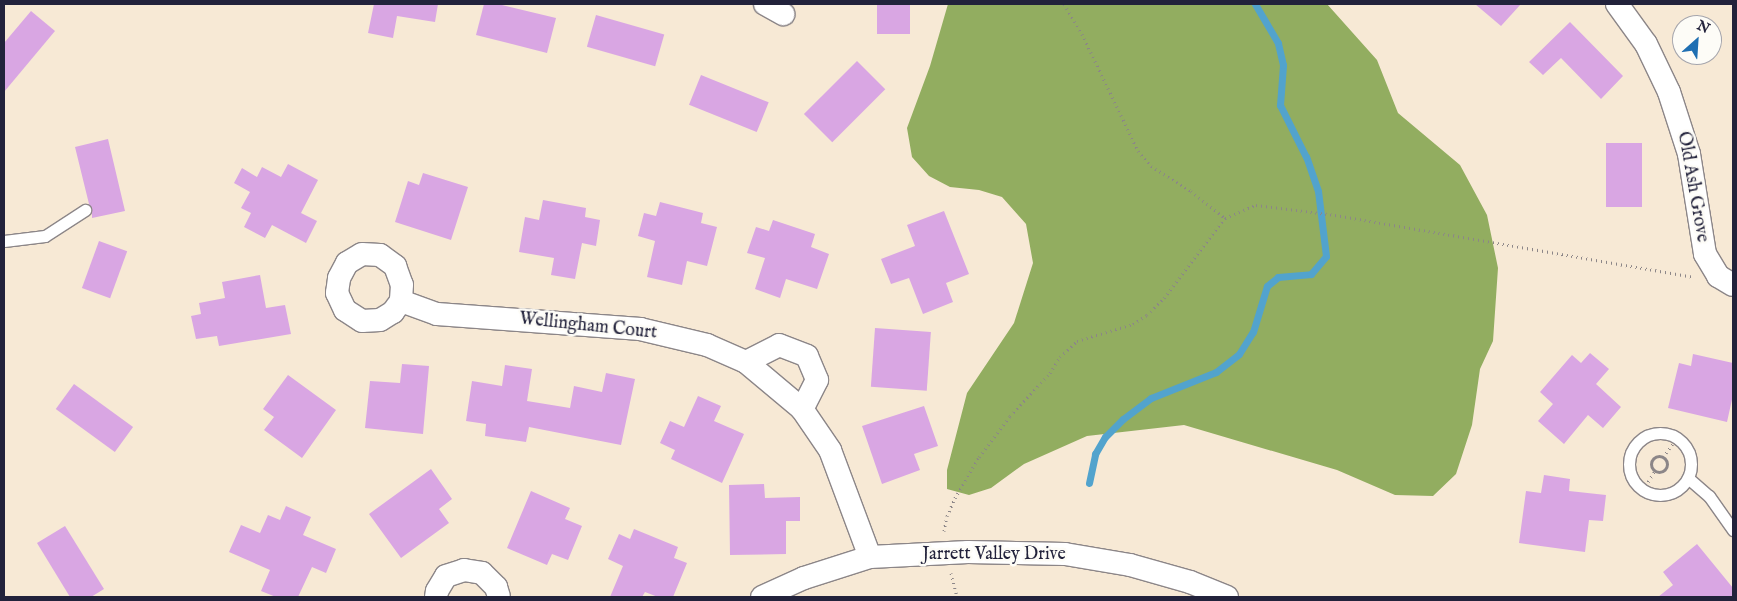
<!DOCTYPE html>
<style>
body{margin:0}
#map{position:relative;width:1737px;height:601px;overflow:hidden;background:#f7e9d5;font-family:"IM FELL English",serif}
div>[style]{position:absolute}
.forest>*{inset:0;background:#92ad60}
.stream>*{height:7px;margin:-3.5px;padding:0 3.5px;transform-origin:3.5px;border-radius:3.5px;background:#52a3cd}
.building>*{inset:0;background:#d9a6e3;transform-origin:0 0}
.path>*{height:3px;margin-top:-1.5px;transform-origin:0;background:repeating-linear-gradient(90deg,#8c8688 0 1px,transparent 0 5px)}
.path>.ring{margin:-1.5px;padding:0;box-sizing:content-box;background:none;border:3px solid #8c8688;border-radius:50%}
.roads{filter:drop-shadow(1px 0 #8c8688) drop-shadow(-1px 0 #8c8688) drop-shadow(0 1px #8c8688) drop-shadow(0 -1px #8c8688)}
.service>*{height:11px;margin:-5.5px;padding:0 5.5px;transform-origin:5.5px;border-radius:5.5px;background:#fff}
.service>.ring{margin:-5.5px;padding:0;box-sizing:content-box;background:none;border:11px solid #fff;border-radius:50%}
.minor>*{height:22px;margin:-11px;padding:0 11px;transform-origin:11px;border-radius:11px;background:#fff}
span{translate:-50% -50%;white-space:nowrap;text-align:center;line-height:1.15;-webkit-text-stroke:5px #fdfcf7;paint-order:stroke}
.street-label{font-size:18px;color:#22223b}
.frame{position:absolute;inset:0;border:5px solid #22223b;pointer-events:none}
.north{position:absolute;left:1672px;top:15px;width:50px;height:50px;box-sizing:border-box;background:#fdfcf7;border:1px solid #a5a5ac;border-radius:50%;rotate:26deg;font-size:14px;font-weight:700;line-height:20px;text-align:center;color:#22223b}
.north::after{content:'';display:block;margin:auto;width:18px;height:22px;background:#1f6fb2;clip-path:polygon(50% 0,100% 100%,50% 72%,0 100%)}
</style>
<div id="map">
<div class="forest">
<div style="clip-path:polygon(948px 4px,1327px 4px,1377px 60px,1398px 113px,1460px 165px,1487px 215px,1498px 268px,1493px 341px,1480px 369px,1472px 425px,1456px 474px,1433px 496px,1395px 495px,1337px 470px,1184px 425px,1087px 436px,1024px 464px,991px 488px,969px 495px,947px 489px,947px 470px,967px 393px,1014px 323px,1033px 263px,1026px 224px,1002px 197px,979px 190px,950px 187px,929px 176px,912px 157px,907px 128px,930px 66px)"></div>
</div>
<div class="stream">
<div style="left:1089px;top:483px;width:30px;rotate:-78deg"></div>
<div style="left:1095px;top:454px;width:20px;rotate:-60deg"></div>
<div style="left:1105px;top:437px;width:25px;rotate:-45deg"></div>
<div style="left:1123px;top:419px;width:35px;rotate:-37deg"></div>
<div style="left:1151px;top:398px;width:70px;rotate:-21.8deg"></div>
<div style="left:1216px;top:372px;width:29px;rotate:-38deg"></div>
<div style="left:1239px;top:354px;width:26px;rotate:-58deg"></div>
<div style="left:1253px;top:332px;width:48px;rotate:-73.1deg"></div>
<div style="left:1267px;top:286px;width:14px;rotate:-39deg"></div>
<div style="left:1278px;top:277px;width:33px;rotate:-5deg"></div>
<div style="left:1311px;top:274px;width:23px;rotate:-50deg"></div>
<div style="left:1326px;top:256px;width:65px;rotate:-97deg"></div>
<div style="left:1318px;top:191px;width:36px;rotate:-109deg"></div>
<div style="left:1306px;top:157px;width:58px;rotate:-116.6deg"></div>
<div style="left:1280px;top:105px;width:40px;rotate:-85.7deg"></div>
<div style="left:1283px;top:65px;width:23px;rotate:-103deg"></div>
<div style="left:1278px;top:43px;width:45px;rotate:-120.5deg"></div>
</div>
<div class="building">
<div style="clip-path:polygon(374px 4px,438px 4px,435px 22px,397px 16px,393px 38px,368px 33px)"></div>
<div style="clip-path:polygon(484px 4px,498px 4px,556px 18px,547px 53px,476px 35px)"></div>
<div style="left:877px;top:4px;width:33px;height:30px"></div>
<div style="clip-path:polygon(1475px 4px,1521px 4px,1501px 26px)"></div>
<div style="clip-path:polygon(31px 11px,55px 31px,4px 92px,4px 43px)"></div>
<div style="left:596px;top:15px;width:71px;height:33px;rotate:16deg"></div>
<div style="clip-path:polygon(1570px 22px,1623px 76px,1601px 99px,1561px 58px,1543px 75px,1529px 62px)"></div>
<div style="left:857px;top:61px;width:40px;height:75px;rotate:45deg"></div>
<div style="left:701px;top:75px;width:73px;height:32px;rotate:22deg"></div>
<div style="clip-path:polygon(108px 139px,125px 211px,92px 218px,92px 209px,89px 204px,75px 147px)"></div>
<div style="left:1606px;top:143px;width:36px;height:64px"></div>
<div style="clip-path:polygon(288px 164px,318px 180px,301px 213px,317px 221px,306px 243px,272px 225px,265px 238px,244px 227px,251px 213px,241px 208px,250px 192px,234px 183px,242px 168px,257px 177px,262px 167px,281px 177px)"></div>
<div style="clip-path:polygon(423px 173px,468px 187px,451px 240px,395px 222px,408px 181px,419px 185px)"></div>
<div style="clip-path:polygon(543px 200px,586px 208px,585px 217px,600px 220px,596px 246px,582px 243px,575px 279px,551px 275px,554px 258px,519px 252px,525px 217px,539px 220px)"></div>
<div style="clip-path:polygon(660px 202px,703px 213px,701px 223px,717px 227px,707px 266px,687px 261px,682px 285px,647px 277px,655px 241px,638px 236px,644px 213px,656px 216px)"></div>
<div style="clip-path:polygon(944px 211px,969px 274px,946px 283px,953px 302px,923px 314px,909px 278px,891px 284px,881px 259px,915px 246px,907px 225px)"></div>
<div style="clip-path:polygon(773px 220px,815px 234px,811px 247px,829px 254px,817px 289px,786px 279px,780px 298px,755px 289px,765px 258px,747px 253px,756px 227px,769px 231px)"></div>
<div style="left:99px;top:241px;width:30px;height:50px;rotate:20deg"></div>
<div style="clip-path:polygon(260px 275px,266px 308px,285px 305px,291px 334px,219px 346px,217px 336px,196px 339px,191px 316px,201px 314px,199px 303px,225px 298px,222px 282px)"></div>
<div style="left:875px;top:328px;width:56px;height:59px;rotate:4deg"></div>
<div style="clip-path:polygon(1590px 353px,1609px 369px,1596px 384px,1621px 407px,1603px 428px,1588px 415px,1564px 444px,1538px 421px,1553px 404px,1540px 392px,1572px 355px,1581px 363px)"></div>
<div style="clip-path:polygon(1693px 354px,1733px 363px,1733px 395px,1727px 422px,1668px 408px,1679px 363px,1691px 366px)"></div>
<div style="clip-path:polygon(402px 364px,429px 366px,423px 434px,365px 428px,370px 381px,400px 383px)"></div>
<div style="clip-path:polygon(505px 365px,532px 369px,527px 401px,570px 408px,574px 386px,602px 392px,606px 373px,635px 379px,621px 445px,529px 427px,526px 442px,485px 436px,486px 424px,466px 421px,472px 381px,502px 386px)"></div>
<div style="clip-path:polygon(288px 375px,336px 410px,302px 458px,264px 430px,274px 417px,263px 409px)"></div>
<div style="left:74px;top:384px;width:73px;height:31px;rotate:36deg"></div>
<div style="clip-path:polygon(698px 396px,721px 406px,714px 421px,744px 434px,722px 483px,671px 459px,675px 450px,660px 443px,670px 421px,684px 427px)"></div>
<div style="clip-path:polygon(924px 406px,938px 446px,914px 454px,920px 470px,882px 484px,862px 426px)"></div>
<div style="clip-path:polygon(431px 469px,452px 499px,439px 509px,449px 523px,401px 558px,369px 514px)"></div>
<div style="clip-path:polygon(1544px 475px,1570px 479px,1569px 491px,1606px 495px,1603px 521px,1589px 520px,1585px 552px,1519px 543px,1526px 491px,1541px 493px)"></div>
<div style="clip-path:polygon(764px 484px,765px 498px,800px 497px,800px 521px,786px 521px,786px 554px,730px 555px,729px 485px)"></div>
<div style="clip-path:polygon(531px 491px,570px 508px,565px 519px,582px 526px,568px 560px,552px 554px,547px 565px,507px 548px)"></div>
<div style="clip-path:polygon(286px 506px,311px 517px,303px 535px,336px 549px,326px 573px,312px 567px,298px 597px,276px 597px,261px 591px,270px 570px,229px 552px,241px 525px,260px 533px,268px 515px,280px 520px)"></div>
<div style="clip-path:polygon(65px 526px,104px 589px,91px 597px,70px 597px,37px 543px)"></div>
<div style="clip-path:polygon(634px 529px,678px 547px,674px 558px,687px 563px,673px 597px,658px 597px,645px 592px,642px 597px,610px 597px,623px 566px,608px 559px,619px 534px,630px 539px)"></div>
<div style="clip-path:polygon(1697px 544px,1733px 588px,1733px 597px,1658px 597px,1673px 585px,1663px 572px)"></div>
</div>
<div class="path">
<div style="left:1064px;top:4px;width:35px;rotate:59deg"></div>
<div style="left:1082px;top:34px;width:130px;rotate:64.4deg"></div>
<div style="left:1138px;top:151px;width:20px;rotate:49deg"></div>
<div style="left:1151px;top:166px;width:47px;rotate:32deg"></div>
<div style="left:1191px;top:191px;width:43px;rotate:38.5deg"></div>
<div class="ring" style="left:1651px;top:456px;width:13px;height:13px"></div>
<div style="left:1663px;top:457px;width:24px;rotate:-54deg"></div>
<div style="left:1643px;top:490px;width:22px;rotate:-58deg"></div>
<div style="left:944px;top:531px;width:15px;rotate:-79deg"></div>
<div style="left:947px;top:516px;width:20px;rotate:-66deg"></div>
<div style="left:955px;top:498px;width:48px;rotate:-59.7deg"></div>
<div style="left:979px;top:457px;width:51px;rotate:-52.9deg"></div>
<div style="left:1010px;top:416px;width:59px;rotate:-47.1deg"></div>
<div style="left:1050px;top:373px;width:19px;rotate:-58deg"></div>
<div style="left:1060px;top:357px;width:23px;rotate:-43deg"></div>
<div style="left:1077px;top:341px;width:59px;rotate:-16.9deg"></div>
<div style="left:1133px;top:324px;width:17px;rotate:-33deg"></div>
<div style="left:1147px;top:315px;width:24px;rotate:-45deg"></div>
<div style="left:1164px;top:298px;width:101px;rotate:-52.7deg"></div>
<div style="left:1225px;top:218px;width:34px;rotate:-23deg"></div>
<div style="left:1256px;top:205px;width:80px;rotate:7.2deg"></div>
<div style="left:1335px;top:215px;width:363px;rotate:9.8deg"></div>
<div style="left:951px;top:573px;width:25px;rotate:76deg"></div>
</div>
<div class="roads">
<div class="service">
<div style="left:4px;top:241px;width:41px;rotate:-7deg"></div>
<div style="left:45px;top:236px;width:48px;rotate:-33deg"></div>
<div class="ring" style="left:1629px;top:433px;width:51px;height:51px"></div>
<div style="left:1688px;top:478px;width:28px;rotate:41deg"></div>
<div style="left:1709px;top:496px;width:42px;rotate:54.8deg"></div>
</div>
<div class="minor">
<div style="left:765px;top:4px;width:21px;rotate:29deg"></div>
<div style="left:1617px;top:4px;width:49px;rotate:54.1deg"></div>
<div style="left:1646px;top:44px;width:53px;rotate:64.4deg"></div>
<div style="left:1669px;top:92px;width:65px;rotate:72.1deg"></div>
<div style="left:1689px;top:154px;width:101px;rotate:80.9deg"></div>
<div style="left:1705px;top:254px;width:26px;rotate:59deg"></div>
<div style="left:1718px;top:276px;width:17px;rotate:31deg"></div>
<div style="left:401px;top:301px;width:14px;rotate:126deg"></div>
<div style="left:393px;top:312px;width:15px;rotate:148deg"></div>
<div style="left:380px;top:320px;width:18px;rotate:177deg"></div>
<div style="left:362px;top:321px;width:20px;rotate:-147deg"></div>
<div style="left:345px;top:310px;width:19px;rotate:-115deg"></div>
<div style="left:337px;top:293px;width:15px;rotate:-82deg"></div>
<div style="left:339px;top:278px;width:17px;rotate:-62deg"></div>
<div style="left:347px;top:263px;width:17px;rotate:-31deg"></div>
<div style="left:362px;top:254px;width:18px;rotate:3deg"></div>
<div style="left:380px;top:255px;width:19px;rotate:36deg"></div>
<div style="left:395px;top:266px;width:20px;rotate:70deg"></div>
<div style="left:402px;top:285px;width:16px;rotate:94deg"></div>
<div style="left:401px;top:301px;width:38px;rotate:20deg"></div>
<div style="left:437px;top:314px;width:204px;rotate:4.2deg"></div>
<div style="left:640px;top:329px;width:69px;rotate:13.4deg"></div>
<div style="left:707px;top:345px;width:43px;rotate:23.6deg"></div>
<div style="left:746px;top:362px;width:73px;rotate:40deg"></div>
<div style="left:802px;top:409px;width:50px;rotate:55.7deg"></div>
<div style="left:830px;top:450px;width:114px;rotate:69.5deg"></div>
<div style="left:746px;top:362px;width:37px;rotate:-27deg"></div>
<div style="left:779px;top:345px;width:30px;rotate:21deg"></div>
<div style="left:807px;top:356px;width:26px;rotate:67deg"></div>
<div style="left:817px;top:380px;width:33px;rotate:117deg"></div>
<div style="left:436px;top:597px;width:6px;rotate:-81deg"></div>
<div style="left:437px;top:591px;width:17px;rotate:-59deg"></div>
<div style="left:446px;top:576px;width:19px;rotate:-18deg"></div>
<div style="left:464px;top:570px;width:18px;rotate:9deg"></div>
<div style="left:482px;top:573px;width:20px;rotate:45deg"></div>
<div style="left:496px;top:587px;width:10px;rotate:73deg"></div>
<div style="left:762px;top:597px;width:46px;rotate:-24.3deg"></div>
<div style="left:804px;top:578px;width:69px;rotate:-17.7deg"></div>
<div style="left:870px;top:557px;width:98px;rotate:-2.9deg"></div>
<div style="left:968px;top:552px;width:97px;rotate:1.2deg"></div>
<div style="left:1065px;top:554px;width:66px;rotate:9.6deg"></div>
<div style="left:1130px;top:565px;width:62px;rotate:15.8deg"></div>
<div style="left:1190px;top:582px;width:40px;rotate:22deg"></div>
</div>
</div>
<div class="street-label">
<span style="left:1692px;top:187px;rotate:80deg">Old Ash Grove</span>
<span style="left:588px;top:327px;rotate:6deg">Wellingham Court</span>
<span style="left:994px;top:555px">Jarrett Valley Drive</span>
</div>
<div class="frame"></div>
<div class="north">N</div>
</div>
